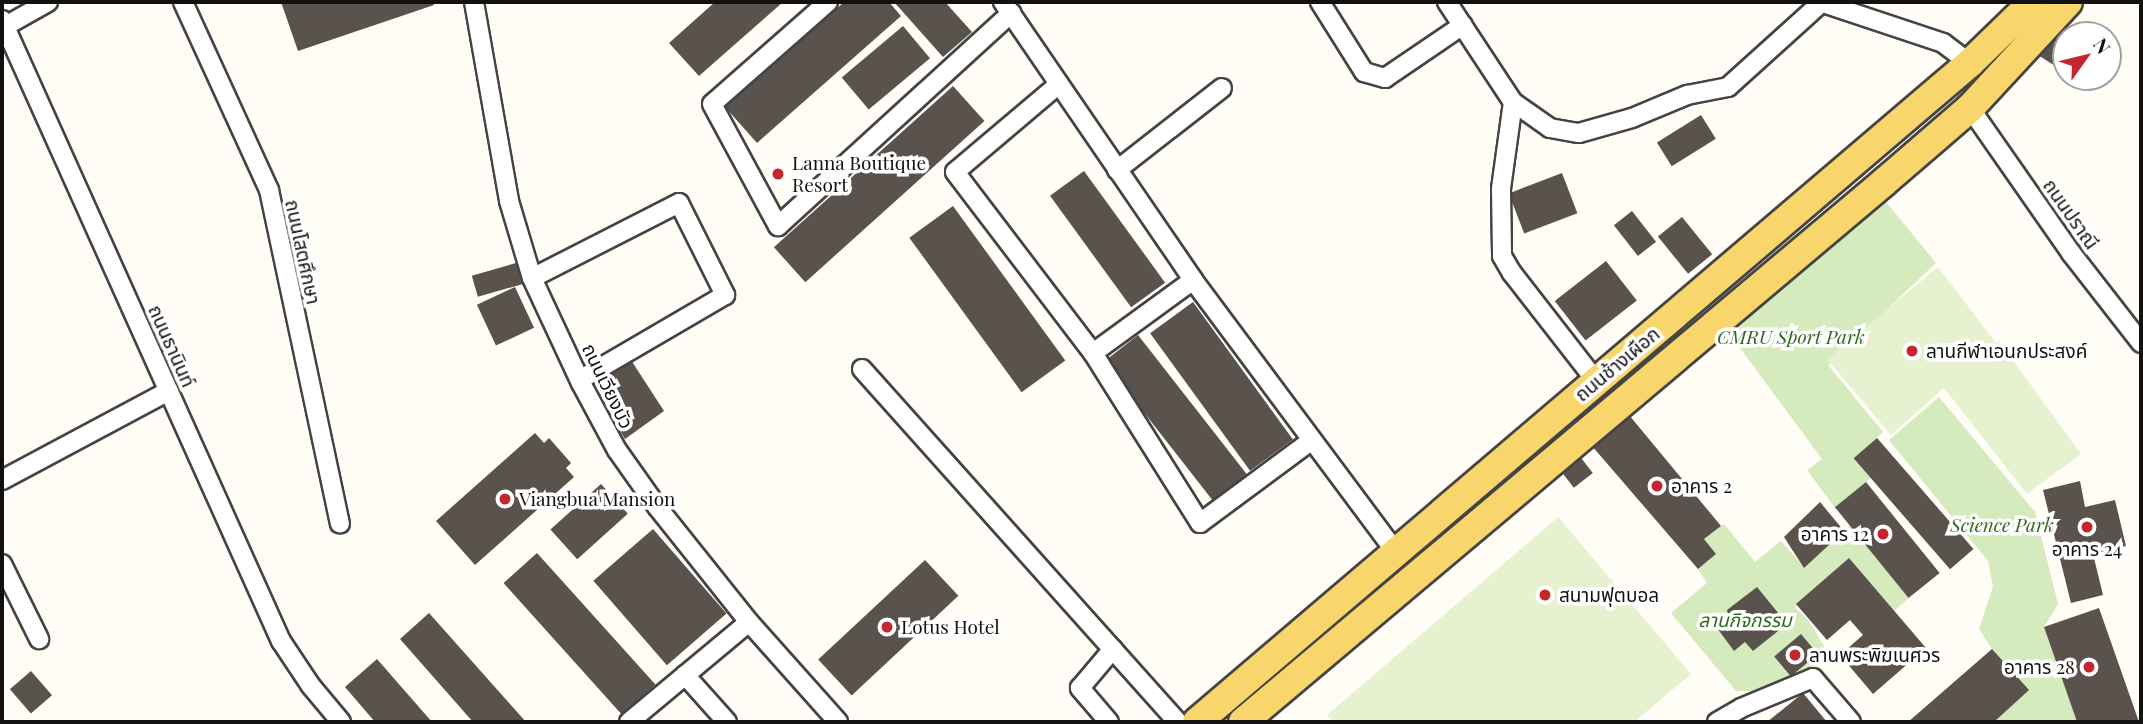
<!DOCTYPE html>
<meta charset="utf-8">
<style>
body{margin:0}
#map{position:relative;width:2143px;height:724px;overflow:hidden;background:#fffdf5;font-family:"Playfair Display","Noto Sans Thai",serif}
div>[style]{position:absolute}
.green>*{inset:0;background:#d5ebbd}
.pitch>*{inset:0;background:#e6f2cf}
.building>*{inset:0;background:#5a524d;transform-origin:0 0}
.roads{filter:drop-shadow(2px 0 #444) drop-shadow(-2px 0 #444) drop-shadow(0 2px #444) drop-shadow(0 -2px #444)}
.street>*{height:18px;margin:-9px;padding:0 9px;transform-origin:9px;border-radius:9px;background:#fff}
.primary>*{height:28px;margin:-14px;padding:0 14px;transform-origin:14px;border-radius:14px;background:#f9d66b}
.dots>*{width:19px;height:19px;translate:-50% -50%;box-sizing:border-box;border:4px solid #fff;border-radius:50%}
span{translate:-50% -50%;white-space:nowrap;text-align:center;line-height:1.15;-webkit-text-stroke:7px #fff;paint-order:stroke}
.poi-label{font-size:19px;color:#111}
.left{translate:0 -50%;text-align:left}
.right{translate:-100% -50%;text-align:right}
.street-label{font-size:19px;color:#111}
.park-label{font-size:19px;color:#2f6b1f;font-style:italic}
.frame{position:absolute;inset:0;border:4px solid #111;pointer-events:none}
.north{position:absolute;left:2052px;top:21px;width:70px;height:70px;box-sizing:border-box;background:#fff;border:2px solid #a0a0a0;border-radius:50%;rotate:56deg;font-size:19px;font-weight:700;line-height:28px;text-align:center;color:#111}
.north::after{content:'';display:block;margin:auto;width:24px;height:32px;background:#c4262e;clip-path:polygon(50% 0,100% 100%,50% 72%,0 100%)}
</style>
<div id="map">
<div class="green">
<div style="clip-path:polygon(1882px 197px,1936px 263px,1828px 365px,1883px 432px,1854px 459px,1871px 478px,1835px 508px,1807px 470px,1822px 459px,1726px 329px)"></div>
<div style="clip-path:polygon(1939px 397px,2035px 512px,2058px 604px,2044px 627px,2077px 722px,1994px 722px,2028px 690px,1992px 649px,1979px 629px,1993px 587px,1988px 561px,1889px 440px)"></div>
<div style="clip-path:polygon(1724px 524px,1755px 562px,1781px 541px,1804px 567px,1850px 525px,1909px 598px,1894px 611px,1848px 559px,1795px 607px,1809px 621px,1830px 656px,1811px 670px,1767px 691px,1736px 691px,1671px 613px,1707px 583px,1698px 569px,1716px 554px,1704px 539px)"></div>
</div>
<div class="pitch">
<div style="clip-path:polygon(1938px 267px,1996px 343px,1999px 341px,2081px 454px,2027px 494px,1944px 388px,1891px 435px,1827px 359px)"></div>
<div style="clip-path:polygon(1558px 517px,1691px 674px,1634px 722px,1333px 722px,1327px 715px)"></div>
</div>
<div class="building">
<div style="clip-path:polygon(281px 2px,433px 2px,434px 5px,298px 51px)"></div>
<div style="clip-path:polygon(715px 2px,783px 2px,699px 76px,669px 43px)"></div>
<div style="clip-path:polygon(844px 2px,889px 2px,901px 16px,757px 143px,725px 107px)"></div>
<div style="clip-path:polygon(894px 2px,945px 2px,972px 32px,943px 57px)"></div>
<div style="left:903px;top:26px;width:42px;height:80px;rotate:50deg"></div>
<div style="clip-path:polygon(2067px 28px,2077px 35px,2066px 35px,2066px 73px,2038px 55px)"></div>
<div style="left:953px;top:86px;width:47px;height:241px;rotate:48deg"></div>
<div style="left:1701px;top:115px;width:28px;height:52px;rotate:58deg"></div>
<div style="left:1084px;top:171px;width:138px;height:42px;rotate:54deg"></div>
<div style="left:1562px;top:173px;width:43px;height:57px;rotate:69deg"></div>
<div style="left:953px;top:206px;width:191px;height:54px;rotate:54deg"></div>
<div style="left:1632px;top:211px;width:39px;height:23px;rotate:52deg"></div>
<div style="left:1682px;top:217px;width:48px;height:31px;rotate:51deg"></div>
<div style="left:1606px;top:261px;width:50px;height:65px;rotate:52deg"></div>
<div style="left:516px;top:263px;width:22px;height:46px;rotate:74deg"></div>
<div style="left:515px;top:287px;width:45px;height:42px;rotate:65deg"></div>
<div style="left:1193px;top:302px;width:170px;height:53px;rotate:54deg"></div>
<div style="left:1138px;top:335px;width:185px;height:43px;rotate:52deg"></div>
<div style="clip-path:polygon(629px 357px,664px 411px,625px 439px,613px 419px,626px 410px,603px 373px)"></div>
<div style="clip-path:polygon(1629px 415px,1721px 526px,1704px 539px,1716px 554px,1698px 569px,1592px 446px)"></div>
<div style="clip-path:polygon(535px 433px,544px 443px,549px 438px,571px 463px,566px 468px,574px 477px,475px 565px,436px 521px)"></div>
<div style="left:1877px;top:438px;width:147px;height:31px;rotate:49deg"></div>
<div style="left:1578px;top:454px;width:24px;height:24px;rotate:52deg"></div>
<div style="clip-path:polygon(2080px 481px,2085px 507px,2115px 500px,2126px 546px,2093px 554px,2103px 595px,2071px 603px,2043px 490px)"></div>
<div style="left:1866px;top:482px;width:117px;height:40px;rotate:51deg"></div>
<div style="left:601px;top:484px;width:40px;height:68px;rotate:48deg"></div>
<div style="clip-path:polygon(1820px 502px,1844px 531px,1804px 568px,1784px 537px)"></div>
<div style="left:653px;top:529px;width:112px;height:79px;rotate:49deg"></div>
<div style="left:537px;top:553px;width:177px;height:45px;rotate:48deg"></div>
<div style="clip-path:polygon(1849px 558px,1926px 648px,1873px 694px,1840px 655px,1863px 635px,1850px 620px,1827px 640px,1796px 604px)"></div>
<div style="left:925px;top:560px;width:49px;height:146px;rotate:47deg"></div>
<div style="clip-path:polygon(1757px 587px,1787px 624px,1753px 651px,1745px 642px,1734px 651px,1717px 628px,1729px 619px,1727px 610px)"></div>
<div style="clip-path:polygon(2099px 608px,2139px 722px,2077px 722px,2044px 627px)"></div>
<div style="clip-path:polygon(429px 613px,526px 722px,473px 722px,400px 639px)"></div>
<div style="left:1801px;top:634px;width:26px;height:35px;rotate:50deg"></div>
<div style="clip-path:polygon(1992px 649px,2029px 690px,1994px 722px,1908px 722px)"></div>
<div style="clip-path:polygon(377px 659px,432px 722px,375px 722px,345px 687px)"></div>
<div style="left:31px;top:671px;width:32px;height:28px;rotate:49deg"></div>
<div style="clip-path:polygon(1803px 693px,1827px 722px,1767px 722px)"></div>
</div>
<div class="roads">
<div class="street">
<div style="left:183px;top:2px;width:207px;rotate:65.4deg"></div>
<div style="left:269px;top:190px;width:341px;rotate:78deg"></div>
<div style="left:474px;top:2px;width:202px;rotate:80deg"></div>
<div style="left:509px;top:201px;width:80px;rotate:73.4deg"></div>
<div style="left:532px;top:278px;width:116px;rotate:65deg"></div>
<div style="left:581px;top:383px;width:76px;rotate:61.8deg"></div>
<div style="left:617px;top:450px;width:71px;rotate:54.7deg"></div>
<div style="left:658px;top:508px;width:146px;rotate:51.4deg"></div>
<div style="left:749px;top:622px;width:134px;rotate:48.3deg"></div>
<div style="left:828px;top:2px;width:154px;rotate:138.7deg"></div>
<div style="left:712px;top:104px;width:139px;rotate:61.6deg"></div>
<div style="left:778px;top:226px;width:316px;rotate:-42.4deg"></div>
<div style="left:1003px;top:2px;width:337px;rotate:55.6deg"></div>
<div style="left:1193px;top:280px;width:338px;rotate:53.3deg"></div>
<div style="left:1320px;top:2px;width:83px;rotate:57.8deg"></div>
<div style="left:1364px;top:72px;width:22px;rotate:16deg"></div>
<div style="left:1385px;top:78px;width:94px;rotate:-34.2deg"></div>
<div style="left:1447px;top:2px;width:120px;rotate:56.6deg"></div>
<div style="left:1513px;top:102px;width:45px;rotate:35.1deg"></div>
<div style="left:1550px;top:128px;width:29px;rotate:10deg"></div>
<div style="left:1579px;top:133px;width:55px;rotate:-15.8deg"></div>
<div style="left:1632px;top:118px;width:60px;rotate:-22.7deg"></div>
<div style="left:1687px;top:95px;width:42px;rotate:-11deg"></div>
<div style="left:1728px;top:87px;width:125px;rotate:-42.1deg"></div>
<div style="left:1820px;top:2px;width:130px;rotate:18.4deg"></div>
<div style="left:1943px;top:43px;width:34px;rotate:37deg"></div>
<div style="left:2px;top:20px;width:681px;rotate:65.81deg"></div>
<div style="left:281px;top:641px;width:54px;rotate:56.3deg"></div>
<div style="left:311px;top:686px;width:47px;rotate:50.2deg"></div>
<div style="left:2px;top:28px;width:53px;rotate:-29.5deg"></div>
<div style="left:1059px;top:84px;width:136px;rotate:139.8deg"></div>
<div style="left:955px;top:172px;width:228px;rotate:52.7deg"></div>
<div style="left:1093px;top:353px;width:201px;rotate:57.8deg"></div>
<div style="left:1200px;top:523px;width:139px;rotate:-36.5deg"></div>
<div style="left:1513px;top:102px;width:88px;rotate:97.9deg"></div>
<div style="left:1501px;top:189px;width:67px;rotate:89.1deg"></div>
<div style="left:1502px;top:256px;width:20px;rotate:60deg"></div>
<div style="left:1512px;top:273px;width:137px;rotate:52.1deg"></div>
<div style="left:1970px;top:108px;width:177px;rotate:55.1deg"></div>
<div style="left:2071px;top:253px;width:114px;rotate:52.1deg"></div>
<div style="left:1117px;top:170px;width:133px;rotate:-38deg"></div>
<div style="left:532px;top:278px;width:165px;rotate:-27deg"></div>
<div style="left:679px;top:203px;width:103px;rotate:63.4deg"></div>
<div style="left:725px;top:295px;width:167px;rotate:149.7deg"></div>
<div style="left:1093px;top:353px;width:124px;rotate:-36.1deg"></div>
<div style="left:862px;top:369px;width:474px;rotate:48.2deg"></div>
<div style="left:2px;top:480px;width:189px;rotate:-28.1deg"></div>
<div style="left:2px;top:564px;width:84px;rotate:63.7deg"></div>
<div style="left:685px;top:675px;width:63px;rotate:48.2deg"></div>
<div style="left:629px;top:722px;width:156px;rotate:-39.8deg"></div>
<div style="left:1109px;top:722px;width:45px;rotate:-130.5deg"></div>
<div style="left:1080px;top:688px;width:51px;rotate:-49.8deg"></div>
<div style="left:1717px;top:722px;width:28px;rotate:-30deg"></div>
<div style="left:1741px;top:708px;width:78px;rotate:-22.6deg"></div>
<div style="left:1813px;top:678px;width:58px;rotate:49.2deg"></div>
</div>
<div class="primary">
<div style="left:1197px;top:722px;width:1016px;rotate:-40.45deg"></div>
<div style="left:1970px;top:63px;width:88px;rotate:-44.1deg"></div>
<div style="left:1243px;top:722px;width:837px;rotate:-40.1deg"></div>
<div style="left:1883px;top:183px;width:115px;rotate:-40.8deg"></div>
<div style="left:1970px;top:108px;width:144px;rotate:-47.2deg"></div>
</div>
</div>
<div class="dots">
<div style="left:778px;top:174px;background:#c4262e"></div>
<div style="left:1912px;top:351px;background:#c4262e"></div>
<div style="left:1657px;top:486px;background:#c4262e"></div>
<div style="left:505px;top:499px;background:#c4262e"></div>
<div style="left:2087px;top:527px;background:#c4262e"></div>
<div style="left:1883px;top:534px;background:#c4262e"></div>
<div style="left:1545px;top:595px;background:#c4262e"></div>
<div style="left:887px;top:627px;background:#c4262e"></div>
<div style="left:1795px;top:655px;background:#c4262e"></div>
<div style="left:2089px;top:667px;background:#c4262e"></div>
</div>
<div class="poi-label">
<span class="left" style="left:792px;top:174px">Lanna Boutique<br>Resort</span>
<span class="left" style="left:1926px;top:351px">ลานกีฬาเอนกประสงค์</span>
<span class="left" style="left:1671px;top:486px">อาคาร 2</span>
<span class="left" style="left:519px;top:499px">Viangbua Mansion</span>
<span class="right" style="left:1869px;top:534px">อาคาร 12</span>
<span style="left:2087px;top:549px">อาคาร 24</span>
<span class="left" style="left:1559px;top:595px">สนามฟุตบอล</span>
<span class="left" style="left:901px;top:627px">Lotus Hotel</span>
<span class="left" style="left:1809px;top:655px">ลานพระพิฆเนศวร</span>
<span class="right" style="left:2075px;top:667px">อาคาร 28</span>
</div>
<div class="street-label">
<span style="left:2071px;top:214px;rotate:55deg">ถนนปราณี</span>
<span style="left:303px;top:252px;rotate:78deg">ถนนโสตศึกษา</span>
<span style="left:172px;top:346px;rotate:66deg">ถนนธานินท์</span>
<span style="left:1617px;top:364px;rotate:-40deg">ถนนช้างเผือก</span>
<span style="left:608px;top:386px;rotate:64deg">ถนนเวียงบัว</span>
</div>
<div class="park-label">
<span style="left:1791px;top:337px">CMRU Sport Park</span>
<span style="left:2002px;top:525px">Science Park</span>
<span style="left:1745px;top:620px">ลานกิจกรรม</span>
</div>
<div class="frame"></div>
<div class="north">N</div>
</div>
